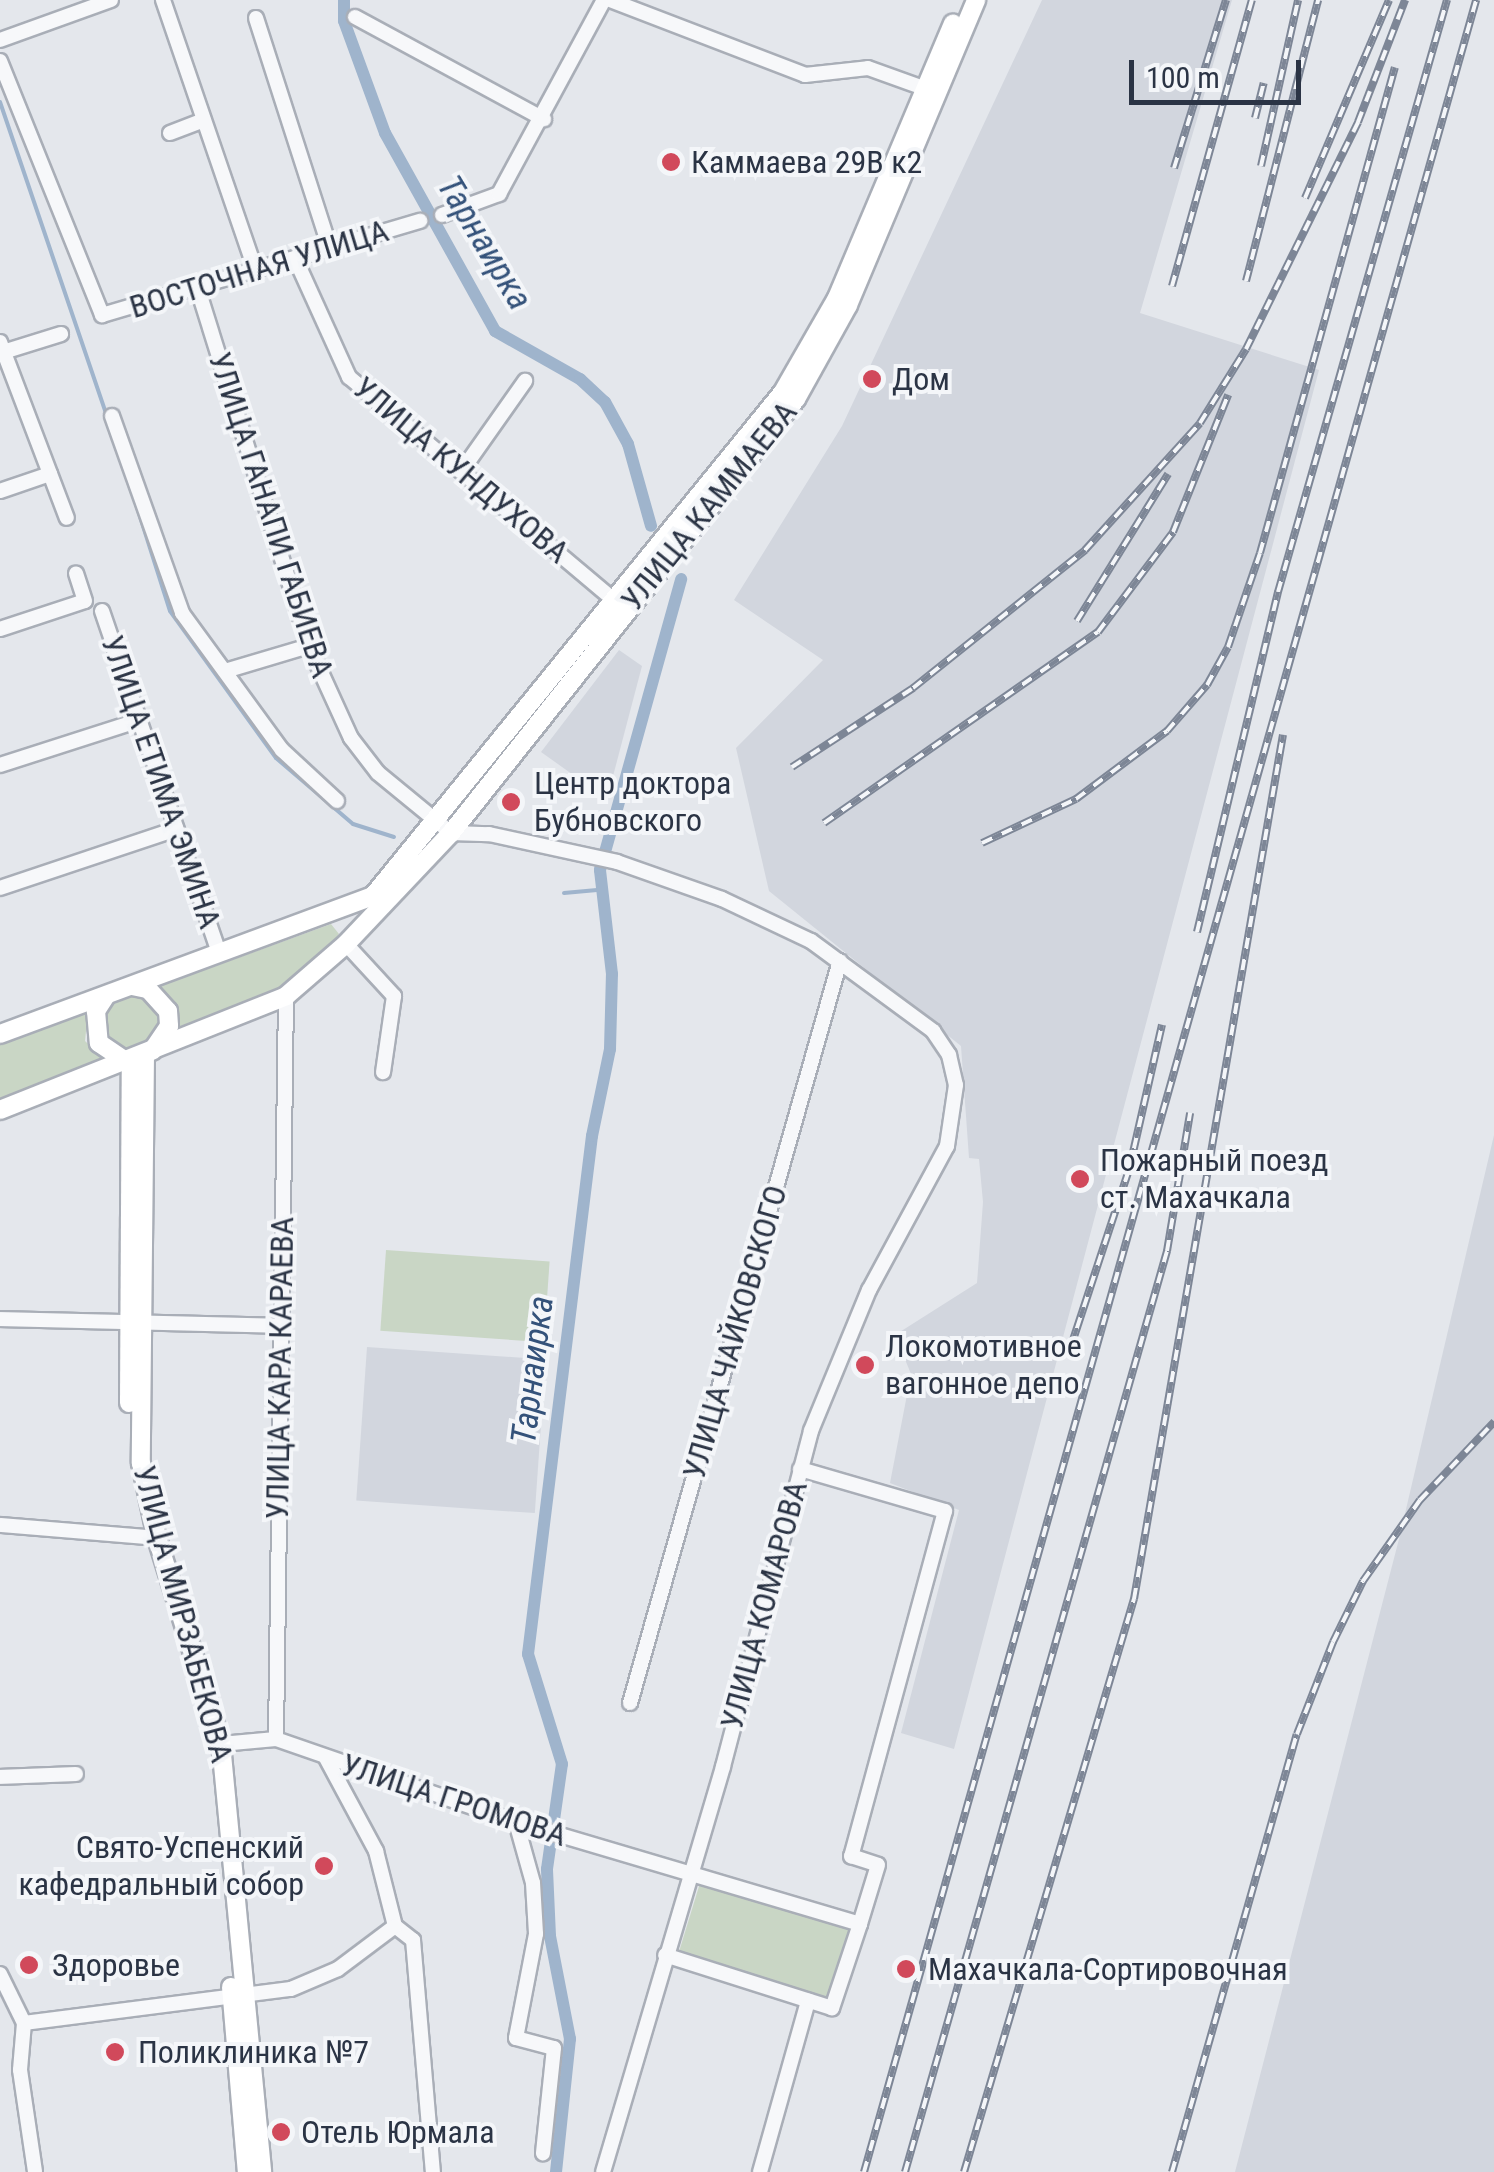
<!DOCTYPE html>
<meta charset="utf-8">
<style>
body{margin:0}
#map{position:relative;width:1494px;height:2172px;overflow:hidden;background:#e4e7ec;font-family:"Roboto Condensed",sans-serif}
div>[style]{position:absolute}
.built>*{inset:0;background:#d2d6de;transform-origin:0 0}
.green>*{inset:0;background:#c9d6c5;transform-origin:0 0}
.round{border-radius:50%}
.stream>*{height:4px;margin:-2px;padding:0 2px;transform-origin:2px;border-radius:2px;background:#9fb4cc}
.canal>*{height:12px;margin:-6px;padding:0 6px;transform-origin:6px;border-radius:6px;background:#9fb4cc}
.roads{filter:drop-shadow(2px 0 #a9aeb7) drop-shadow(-2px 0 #a9aeb7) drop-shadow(0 2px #a9aeb7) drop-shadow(0 -2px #a9aeb7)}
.minor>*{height:14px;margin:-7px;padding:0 7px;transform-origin:7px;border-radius:7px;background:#f7f8fa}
.major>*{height:18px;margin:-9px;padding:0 9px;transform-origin:9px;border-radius:9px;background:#fff}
.rail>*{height:8px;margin-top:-4px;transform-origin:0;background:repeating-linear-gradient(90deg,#f4f6f9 0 11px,#7d8696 0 22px);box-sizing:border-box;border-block:2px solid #7d8696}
.dots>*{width:28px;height:28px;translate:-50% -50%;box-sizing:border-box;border:5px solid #f4f6f9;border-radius:50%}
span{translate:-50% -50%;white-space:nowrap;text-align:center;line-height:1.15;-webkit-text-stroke:8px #f4f6f9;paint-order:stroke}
.poi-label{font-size:32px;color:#2b3445}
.left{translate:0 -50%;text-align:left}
.right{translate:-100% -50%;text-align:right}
.street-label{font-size:32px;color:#2b3445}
.water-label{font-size:35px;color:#34527a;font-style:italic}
.scale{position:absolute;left:1129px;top:60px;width:172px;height:45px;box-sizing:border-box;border:5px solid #2b3445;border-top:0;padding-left:12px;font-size:30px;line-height:35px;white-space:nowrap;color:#2b3445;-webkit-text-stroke:8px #f4f6f9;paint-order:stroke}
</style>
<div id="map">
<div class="built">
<div style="clip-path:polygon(1042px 0,1232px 0,1140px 313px,1319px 370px,954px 1749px,901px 1733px,959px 1510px,890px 1483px,911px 1374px,895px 1335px,977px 1283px,983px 1202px,979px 1159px,969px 1158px,961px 1046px,769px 891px,736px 748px,823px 660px,734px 600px,842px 426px)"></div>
<div style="clip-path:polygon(619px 650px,642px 666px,607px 799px,541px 752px)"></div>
<div style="clip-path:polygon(1494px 1135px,1494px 2172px,1235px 2172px,1399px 1539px)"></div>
<div style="left:367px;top:1347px;width:179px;height:154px;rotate:4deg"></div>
</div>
<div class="green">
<div style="clip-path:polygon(331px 924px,339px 934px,309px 971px,280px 991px,177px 1033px,179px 1009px,160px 986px)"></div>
<div class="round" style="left:106px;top:997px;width:52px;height:52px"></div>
<div style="clip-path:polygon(88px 1011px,85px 1041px,107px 1062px,0 1101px,0 1043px)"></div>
<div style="left:386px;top:1250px;width:164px;height:81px;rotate:4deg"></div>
<div style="left:700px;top:1883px;width:160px;height:77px;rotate:17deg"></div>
</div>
<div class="stream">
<div style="left:0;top:102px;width:410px;rotate:71.2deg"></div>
<div style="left:136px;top:504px;width:112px;rotate:72.4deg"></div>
<div style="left:170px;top:611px;width:181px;rotate:54.2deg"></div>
<div style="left:276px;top:758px;width:101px;rotate:40.6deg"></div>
<div style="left:353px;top:824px;width:43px;rotate:17.6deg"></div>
<div style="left:564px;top:893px;width:36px;rotate:-5deg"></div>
</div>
<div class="canal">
<div style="left:344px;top:0;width:21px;rotate:90deg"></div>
<div style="left:344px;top:21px;width:119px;rotate:69.9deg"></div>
<div style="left:385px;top:133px;width:227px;rotate:60.9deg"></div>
<div style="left:495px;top:331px;width:98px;rotate:29.5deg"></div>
<div style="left:580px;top:379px;width:34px;rotate:43deg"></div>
<div style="left:605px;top:402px;width:48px;rotate:61.3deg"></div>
<div style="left:628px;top:444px;width:85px;rotate:74.3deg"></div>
<div style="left:556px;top:2172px;width:134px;rotate:-84deg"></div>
<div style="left:570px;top:2039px;width:105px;rotate:-101deg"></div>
<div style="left:550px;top:1936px;width:67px;rotate:-92.6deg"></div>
<div style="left:547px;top:1869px;width:106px;rotate:-81.9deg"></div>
<div style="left:562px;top:1764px;width:115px;rotate:-107.2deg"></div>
<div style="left:528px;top:1654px;width:522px;rotate:-82.96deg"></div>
<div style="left:592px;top:1136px;width:89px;rotate:-78.3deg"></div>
<div style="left:610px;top:1049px;width:75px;rotate:-88.5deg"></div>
<div style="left:612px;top:974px;width:105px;rotate:-96.6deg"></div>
<div style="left:600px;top:870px;width:302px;rotate:-74.4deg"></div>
</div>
<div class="roads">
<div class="minor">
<div style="left:163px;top:0;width:284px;rotate:71.1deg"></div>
<div style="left:610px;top:0;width:209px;rotate:21deg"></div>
<div style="left:805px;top:75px;width:63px;rotate:-6.3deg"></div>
<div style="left:868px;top:68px;width:68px;rotate:19.8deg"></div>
<div style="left:355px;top:17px;width:215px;rotate:28.4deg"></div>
<div style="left:256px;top:18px;width:242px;rotate:72.2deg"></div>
<div style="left:0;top:40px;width:118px;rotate:-19.8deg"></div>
<div style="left:0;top:61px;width:274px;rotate:68.1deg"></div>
<div style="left:102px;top:315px;width:332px;rotate:-16.5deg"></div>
<div style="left:170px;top:133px;width:36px;rotate:-21deg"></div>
<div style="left:442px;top:215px;width:61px;rotate:-20.2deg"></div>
<div style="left:499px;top:194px;width:221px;rotate:-61.6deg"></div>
<div style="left:295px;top:258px;width:131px;rotate:65.6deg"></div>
<div style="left:349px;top:377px;width:353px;rotate:40.1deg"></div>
<div style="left:197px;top:286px;width:377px;rotate:72.7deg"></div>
<div style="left:309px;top:646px;width:101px;rotate:65.5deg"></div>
<div style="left:351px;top:738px;width:44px;rotate:52.4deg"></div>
<div style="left:378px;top:773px;width:94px;rotate:39.4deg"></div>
<div style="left:451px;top:833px;width:38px;rotate:2deg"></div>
<div style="left:489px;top:834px;width:131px;rotate:12.3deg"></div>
<div style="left:617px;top:862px;width:111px;rotate:19.4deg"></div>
<div style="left:722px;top:899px;width:98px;rotate:25.3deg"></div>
<div style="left:811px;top:941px;width:152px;rotate:36.4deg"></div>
<div style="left:933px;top:1031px;width:29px;rotate:56deg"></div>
<div style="left:949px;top:1055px;width:31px;rotate:77deg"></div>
<div style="left:956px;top:1085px;width:62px;rotate:98.4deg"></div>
<div style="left:947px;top:1146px;width:164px;rotate:118.4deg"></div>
<div style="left:869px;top:1290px;width:152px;rotate:112.4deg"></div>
<div style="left:811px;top:1431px;width:347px;rotate:104.7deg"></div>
<div style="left:723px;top:1767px;width:422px;rotate:106.5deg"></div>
<div style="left:0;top:342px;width:188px;rotate:69.2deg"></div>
<div style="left:0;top:353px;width:64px;rotate:-17.3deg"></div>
<div style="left:112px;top:416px;width:209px;rotate:70.4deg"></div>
<div style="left:182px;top:613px;width:170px;rotate:53.9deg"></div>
<div style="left:282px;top:750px;width:75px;rotate:42.8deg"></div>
<div style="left:463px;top:469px;width:108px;rotate:-54.8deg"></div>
<div style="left:0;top:491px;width:53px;rotate:-18.8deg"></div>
<div style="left:102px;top:611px;width:361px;rotate:71.1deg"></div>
<div style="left:0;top:629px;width:89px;rotate:-18.2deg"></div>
<div style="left:85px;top:601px;width:29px;rotate:-108deg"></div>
<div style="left:225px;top:671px;width:88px;rotate:-16.6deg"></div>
<div style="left:0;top:765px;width:147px;rotate:-17.8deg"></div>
<div style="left:0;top:888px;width:186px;rotate:-18.5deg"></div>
<div style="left:346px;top:944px;width:71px;rotate:47.3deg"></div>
<div style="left:394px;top:996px;width:77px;rotate:98.2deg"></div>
<div style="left:0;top:1319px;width:281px;rotate:1.4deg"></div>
<div style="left:800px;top:1469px;width:151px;rotate:16.2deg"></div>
<div style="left:945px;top:1511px;width:358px;rotate:105.2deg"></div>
<div style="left:851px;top:1856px;width:28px;rotate:18deg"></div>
<div style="left:878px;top:1865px;width:62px;rotate:107deg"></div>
<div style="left:0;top:1525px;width:158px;rotate:4.7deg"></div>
<div style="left:630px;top:1703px;width:771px;rotate:-74.2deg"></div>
<div style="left:276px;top:1739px;width:743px;rotate:-89.23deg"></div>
<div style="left:221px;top:1744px;width:55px;rotate:-5.2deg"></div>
<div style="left:276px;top:1739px;width:254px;rotate:19.1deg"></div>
<div style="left:516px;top:1822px;width:359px;rotate:16.5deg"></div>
<div style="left:860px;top:1924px;width:89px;rotate:108.4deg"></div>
<div style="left:832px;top:2008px;width:175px;rotate:-162.4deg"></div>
<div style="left:326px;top:1758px;width:106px;rotate:61.7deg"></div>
<div style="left:376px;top:1851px;width:77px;rotate:75.8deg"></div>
<div style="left:395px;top:1926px;width:23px;rotate:38deg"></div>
<div style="left:413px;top:1940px;width:233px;rotate:85.1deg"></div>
<div style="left:0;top:1777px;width:76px;rotate:-2.3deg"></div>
<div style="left:516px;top:1822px;width:63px;rotate:74.4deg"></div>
<div style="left:533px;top:1883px;width:51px;rotate:86.6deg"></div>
<div style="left:536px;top:1934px;width:106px;rotate:100.9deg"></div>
<div style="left:516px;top:2038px;width:39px;rotate:15deg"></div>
<div style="left:554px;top:2048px;width:106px;rotate:96deg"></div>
<div style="left:0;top:1974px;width:55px;rotate:63.9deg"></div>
<div style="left:24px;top:2023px;width:47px;rotate:94.9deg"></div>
<div style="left:20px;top:2070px;width:103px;rotate:81.6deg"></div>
<div style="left:24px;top:2023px;width:269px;rotate:-7.3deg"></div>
<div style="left:291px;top:1989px;width:51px;rotate:-23.1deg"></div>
<div style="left:338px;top:1969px;width:71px;rotate:-37deg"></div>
<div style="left:760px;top:2172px;width:178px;rotate:-74.3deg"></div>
</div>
<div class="major">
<div style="left:132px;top:986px;width:16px;rotate:11deg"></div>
<div style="left:148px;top:989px;width:30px;rotate:48deg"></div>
<div style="left:168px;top:1011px;width:15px;rotate:86deg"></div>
<div style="left:169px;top:1026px;width:30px;rotate:124deg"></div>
<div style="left:105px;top:997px;width:17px;rotate:123deg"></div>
<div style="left:96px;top:1011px;width:32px;rotate:85deg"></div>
<div style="left:99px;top:1043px;width:32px;rotate:34deg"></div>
<div style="left:0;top:1034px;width:398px;rotate:-20.3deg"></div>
<div style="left:373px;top:896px;width:650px;rotate:-50.87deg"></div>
<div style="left:783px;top:392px;width:108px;rotate:-60.1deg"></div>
<div style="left:837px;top:298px;width:298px;rotate:-67.1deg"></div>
<div style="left:145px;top:1054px;width:409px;rotate:90.6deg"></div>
<div style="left:141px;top:1463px;width:77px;rotate:78deg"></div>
<div style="left:157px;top:1538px;width:216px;rotate:72.7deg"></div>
<div style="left:221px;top:1744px;width:430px;rotate:84.5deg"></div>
<div style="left:0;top:1110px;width:308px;rotate:-21.7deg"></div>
<div style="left:286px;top:996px;width:79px;rotate:-40.9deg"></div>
<div style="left:346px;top:944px;width:153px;rotate:-46.6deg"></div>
<div style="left:451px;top:833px;width:554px;rotate:-51.52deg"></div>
<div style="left:796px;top:399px;width:107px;rotate:-61deg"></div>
<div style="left:848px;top:305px;width:331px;rotate:-67.2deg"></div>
<div style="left:129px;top:1403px;width:344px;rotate:-89.7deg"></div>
<div style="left:231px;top:1987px;width:186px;rotate:85.1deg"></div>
</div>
</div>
<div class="rail">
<div style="left:1255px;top:118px;width:36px;rotate:-76deg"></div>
<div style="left:1261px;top:166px;width:170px;rotate:-77.4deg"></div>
<div style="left:1174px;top:168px;width:176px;rotate:-72.8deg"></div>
<div style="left:1305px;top:198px;width:215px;rotate:-67deg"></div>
<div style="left:1246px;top:281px;width:290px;rotate:-75.6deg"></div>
<div style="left:1172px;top:286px;width:297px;rotate:-74.4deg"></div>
<div style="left:1077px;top:621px;width:173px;rotate:-58.2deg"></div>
<div style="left:792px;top:767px;width:145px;rotate:-33.1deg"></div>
<div style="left:913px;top:688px;width:221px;rotate:-38.7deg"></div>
<div style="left:1085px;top:550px;width:171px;rotate:-47.8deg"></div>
<div style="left:1200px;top:423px;width:87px;rotate:-58.1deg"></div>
<div style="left:1246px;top:349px;width:253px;rotate:-63.7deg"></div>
<div style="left:1358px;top:122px;width:131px;rotate:-68.9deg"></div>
<div style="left:824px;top:823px;width:334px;rotate:-34.9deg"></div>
<div style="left:1098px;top:632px;width:125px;rotate:-53.1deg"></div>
<div style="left:1173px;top:532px;width:148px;rotate:-68.1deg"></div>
<div style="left:982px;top:843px;width:104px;rotate:-25.1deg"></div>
<div style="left:1076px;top:799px;width:114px;rotate:-36.8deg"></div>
<div style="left:1167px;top:731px;width:61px;rotate:-49deg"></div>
<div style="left:1207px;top:685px;width:43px;rotate:-61.1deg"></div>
<div style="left:1228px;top:647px;width:99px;rotate:-71.2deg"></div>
<div style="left:1260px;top:553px;width:504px;rotate:-74.48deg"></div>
<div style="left:1197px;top:932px;width:350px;rotate:-76.6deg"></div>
<div style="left:1278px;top:592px;width:616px;rotate:-74.07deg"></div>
<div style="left:1070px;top:1349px;width:188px;rotate:-71.8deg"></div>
<div style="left:1129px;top:1170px;width:149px;rotate:-77.2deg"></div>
<div style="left:864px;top:2172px;width:2257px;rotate:-74.26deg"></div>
<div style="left:905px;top:2172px;width:958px;rotate:-74.12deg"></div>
<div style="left:1167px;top:1251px;width:140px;rotate:-80.5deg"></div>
<div style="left:964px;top:2172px;width:598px;rotate:-73.48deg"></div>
<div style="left:1134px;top:1599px;width:877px;rotate:-80.22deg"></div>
<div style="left:1172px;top:2172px;width:455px;rotate:-74.1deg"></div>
<div style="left:1297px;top:1734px;width:99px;rotate:-68.6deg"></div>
<div style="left:1333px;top:1642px;width:68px;rotate:-63.8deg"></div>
<div style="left:1363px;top:1581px;width:99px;rotate:-54.9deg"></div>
<div style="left:1420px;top:1500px;width:108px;rotate:-46.5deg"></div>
</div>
<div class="dots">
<div style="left:671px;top:162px;background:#d1495b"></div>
<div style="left:872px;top:379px;background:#d1495b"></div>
<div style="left:511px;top:802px;background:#d1495b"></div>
<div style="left:1080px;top:1179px;background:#d1495b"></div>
<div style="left:865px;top:1365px;background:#d1495b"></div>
<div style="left:324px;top:1866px;background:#d1495b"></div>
<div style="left:29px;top:1965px;background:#d1495b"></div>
<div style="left:906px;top:1969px;background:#d1495b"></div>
<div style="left:115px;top:2052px;background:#d1495b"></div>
<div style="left:281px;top:2132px;background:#d1495b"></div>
</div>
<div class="poi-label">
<span class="left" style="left:691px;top:162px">Каммаева 29В к2</span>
<span class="left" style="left:892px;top:379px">Дом</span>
<span class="left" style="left:534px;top:802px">Центр доктора<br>Бубновского</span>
<span class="left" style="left:1100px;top:1179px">Пожарный поезд<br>ст. Махачкала</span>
<span class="left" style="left:885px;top:1365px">Локомотивное<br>вагонное депо</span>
<span class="right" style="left:304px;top:1866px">Свято-Успенский<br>кафедральный собор</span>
<span class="left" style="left:52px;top:1965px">Здоровье</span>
<span class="left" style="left:928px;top:1969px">Махачкала-Сортировочная</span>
<span class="left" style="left:138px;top:2052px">Поликлиника №7</span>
<span class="left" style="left:301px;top:2132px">Отель Юрмала</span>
</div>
<div class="street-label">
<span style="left:259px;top:269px;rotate:-17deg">ВОСТОЧНАЯ УЛИЦА</span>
<span style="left:461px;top:470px;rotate:40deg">УЛИЦА КУНДУХОВА</span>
<span style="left:709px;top:506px;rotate:-51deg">УЛИЦА КАММАЕВА</span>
<span style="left:271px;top:515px;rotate:72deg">УЛИЦА ГАНАПИ ГАБИЕВА</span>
<span style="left:161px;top:782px;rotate:71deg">УЛИЦА ЕТИМА ЭМИНА</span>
<span style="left:735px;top:1332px;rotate:-74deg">УЛИЦА ЧАЙКОВСКОГО</span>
<span style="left:280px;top:1368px;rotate:-89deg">УЛИЦА КАРА КАРАЕВА</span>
<span style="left:764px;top:1605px;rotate:-75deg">УЛИЦА КОМАРОВА</span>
<span style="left:183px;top:1614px;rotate:75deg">УЛИЦА МИРЗАБЕКОВА</span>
<span style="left:454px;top:1800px;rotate:18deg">УЛИЦА ГРОМОВА</span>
</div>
<div class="water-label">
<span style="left:484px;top:243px;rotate:59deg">Тарнаирка</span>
<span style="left:533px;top:1370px;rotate:-83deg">Тарнаирка</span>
</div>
<div class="scale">100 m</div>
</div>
